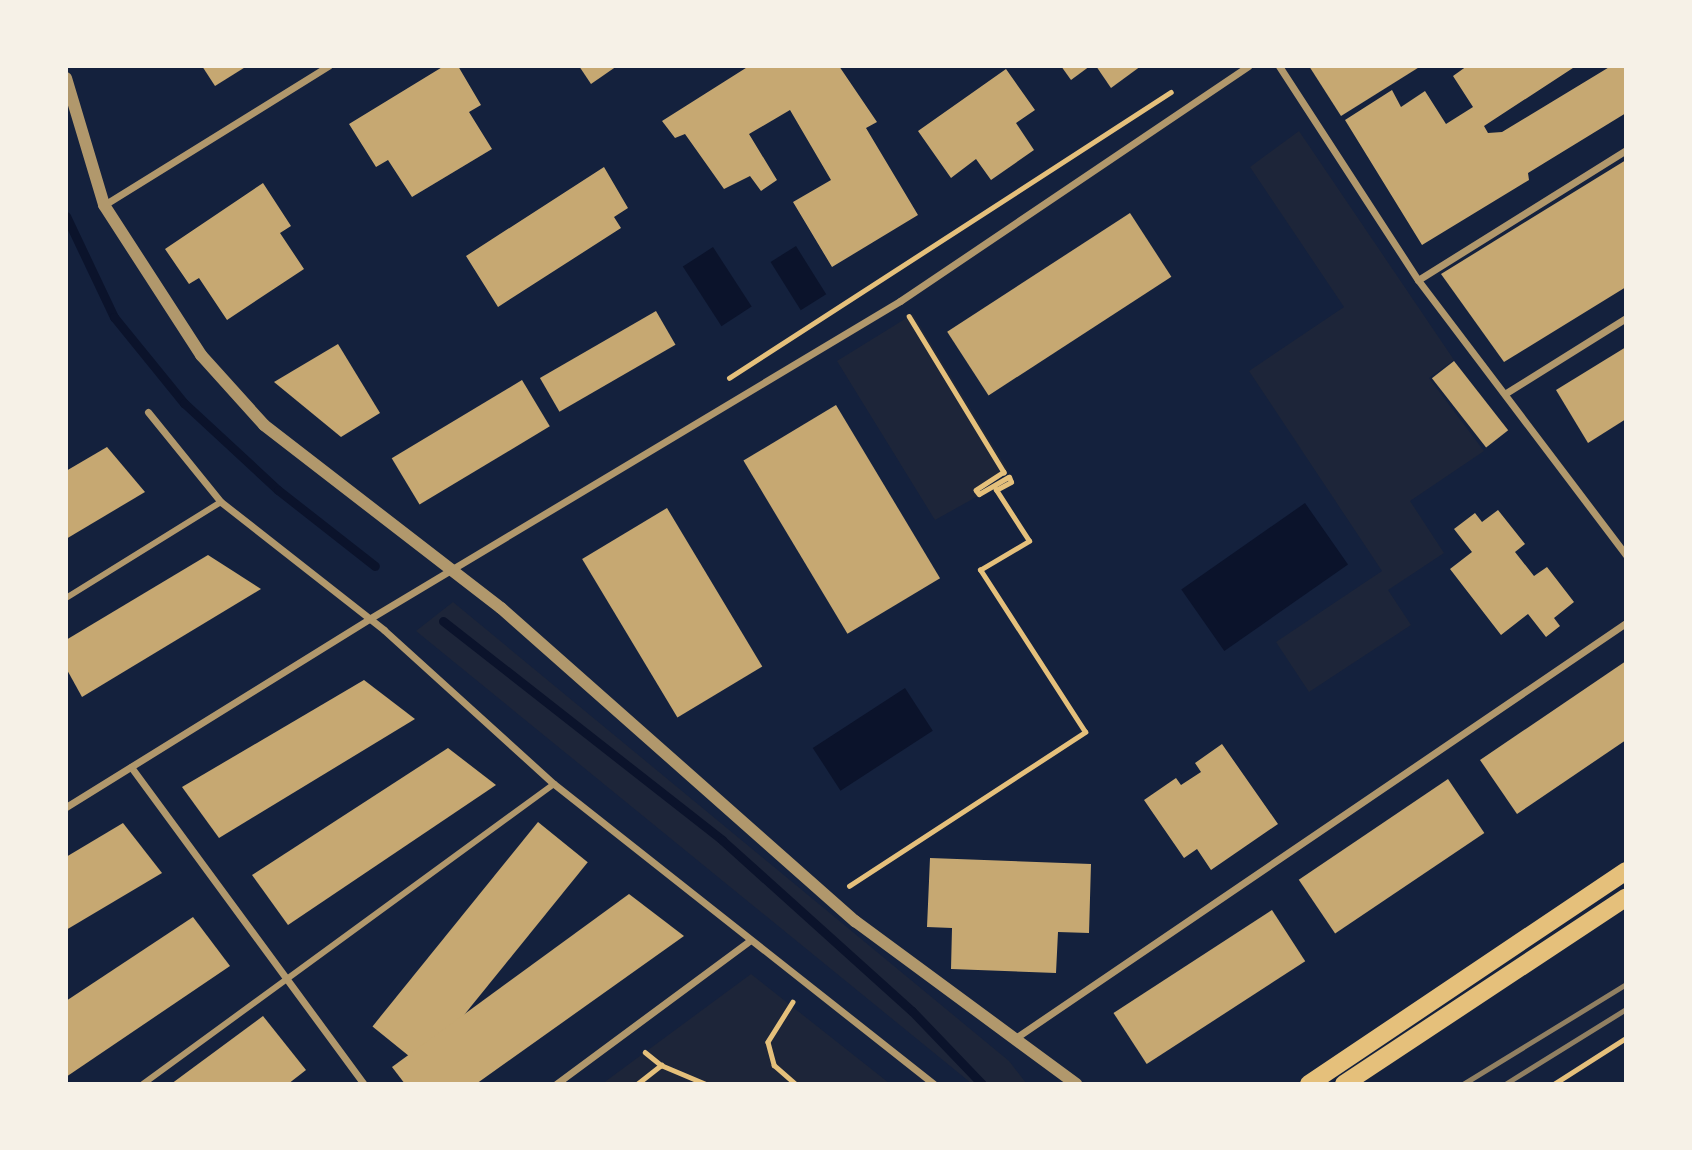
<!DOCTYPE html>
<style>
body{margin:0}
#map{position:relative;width:1692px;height:1150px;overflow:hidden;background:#14213d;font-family:"Titillium Web",sans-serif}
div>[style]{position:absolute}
.green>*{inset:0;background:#1d2539}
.water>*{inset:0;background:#0b132b;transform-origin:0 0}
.stream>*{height:9px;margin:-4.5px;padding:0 4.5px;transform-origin:4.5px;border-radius:4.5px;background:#0b132b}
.building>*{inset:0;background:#c6a872;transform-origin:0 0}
.path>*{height:4.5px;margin:-2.25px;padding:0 2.25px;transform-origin:2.25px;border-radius:2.25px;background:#e5c07b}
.pedestrian>*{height:6px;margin:-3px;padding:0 3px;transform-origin:3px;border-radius:3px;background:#b1986c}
.minor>*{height:7px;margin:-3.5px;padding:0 3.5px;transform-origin:3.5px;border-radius:3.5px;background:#b1986c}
.tertiary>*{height:12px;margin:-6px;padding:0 6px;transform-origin:6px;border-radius:6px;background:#b1986c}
.primary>*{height:18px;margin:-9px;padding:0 9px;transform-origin:9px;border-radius:9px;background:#e5c07b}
.rail>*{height:5px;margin:-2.5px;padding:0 2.5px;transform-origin:2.5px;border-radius:2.5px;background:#918062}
span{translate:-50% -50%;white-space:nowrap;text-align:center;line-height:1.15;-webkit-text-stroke:6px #f6f1e7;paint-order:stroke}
.frame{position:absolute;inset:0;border:68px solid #f6f1e7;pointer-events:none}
</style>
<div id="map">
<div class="green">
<div style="clip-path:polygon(1299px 131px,1454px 360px,1429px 378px,1484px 451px,1410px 501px,1444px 553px,1388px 590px,1411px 625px,1309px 692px,1276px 642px,1382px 571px,1249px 371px,1344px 307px,1250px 167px)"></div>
<div style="clip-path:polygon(913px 314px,1008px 470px,975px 489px,978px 496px,935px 520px,837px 361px)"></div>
<div style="clip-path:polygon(453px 602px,1009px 1061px,1026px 1083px,971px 1083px,416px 631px)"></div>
<div style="clip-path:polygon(751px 974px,889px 1083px,602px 1084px)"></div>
</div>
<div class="water">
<div style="left:796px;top:246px;width:57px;height:30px;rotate:58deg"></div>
<div style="left:713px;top:247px;width:71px;height:36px;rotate:57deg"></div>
<div style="left:1305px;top:503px;width:75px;height:151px;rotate:55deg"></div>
<div style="left:905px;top:688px;width:51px;height:110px;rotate:57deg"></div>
</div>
<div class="stream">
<div style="left:66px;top:216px;width:112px;rotate:64.6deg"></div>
<div style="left:114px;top:317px;width:111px;rotate:50.9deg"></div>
<div style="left:184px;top:403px;width:128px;rotate:42.8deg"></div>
<div style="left:278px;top:490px;width:123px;rotate:38.1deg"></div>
<div style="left:443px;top:621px;width:355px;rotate:38.1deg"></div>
<div style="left:722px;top:840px;width:256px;rotate:42deg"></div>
<div style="left:912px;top:1011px;width:101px;rotate:46.2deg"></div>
</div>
<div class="building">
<div style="clip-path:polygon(202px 66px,247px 66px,215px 86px)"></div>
<div style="clip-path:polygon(444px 66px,458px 66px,481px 105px,469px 112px,492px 149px,412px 197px,388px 160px,376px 167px,349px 124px)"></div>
<div style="clip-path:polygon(579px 66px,617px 66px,591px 84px)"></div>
<div style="clip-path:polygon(749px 66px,839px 66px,877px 122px,866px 128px,918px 215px,832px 267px,793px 202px,831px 180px,790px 110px,749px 134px,777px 180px,761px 191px,750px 176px,724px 189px,685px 134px,675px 138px,662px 121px)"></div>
<div style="clip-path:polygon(1061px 66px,1090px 66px,1071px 80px)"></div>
<div style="clip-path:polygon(1096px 66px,1141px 66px,1111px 88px)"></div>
<div style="clip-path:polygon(1309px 66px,1421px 66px,1341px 116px)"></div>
<div style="clip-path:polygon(1467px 66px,1576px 66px,1484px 126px,1488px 133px,1502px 132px,1611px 66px,1626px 66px,1626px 113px,1528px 173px,1529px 180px,1422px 245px,1345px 120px,1392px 90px,1401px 107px,1425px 91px,1446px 124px,1473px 107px,1453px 76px)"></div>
<div style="clip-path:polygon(1006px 69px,1035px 110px,1016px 123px,1034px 150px,991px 180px,976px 159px,951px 178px,918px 131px)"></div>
<div style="clip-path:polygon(1626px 160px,1626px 287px,1504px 362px,1441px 274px)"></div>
<div style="clip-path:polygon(604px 167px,628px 208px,614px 217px,621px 228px,498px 307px,466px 256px)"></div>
<div style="clip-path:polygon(263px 183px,291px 226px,280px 233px,304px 269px,227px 320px,199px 278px,189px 284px,165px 249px)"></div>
<div style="left:1130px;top:213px;width:76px;height:218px;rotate:57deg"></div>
<div style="left:656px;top:311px;width:39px;height:134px;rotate:60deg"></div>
<div style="clip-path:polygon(338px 344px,380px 413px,341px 437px,274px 382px)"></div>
<div style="clip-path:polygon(1626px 347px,1626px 419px,1588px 443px,1556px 390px)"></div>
<div style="left:1454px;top:361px;width:88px;height:28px;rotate:52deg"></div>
<div style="left:522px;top:380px;width:54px;height:152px;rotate:59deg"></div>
<div style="left:836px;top:405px;width:202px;height:108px;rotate:59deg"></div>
<div style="clip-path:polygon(107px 447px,145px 492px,66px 539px,66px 471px)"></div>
<div style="left:667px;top:508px;width:185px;height:99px;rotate:59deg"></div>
<div style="clip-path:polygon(1498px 510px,1525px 544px,1515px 552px,1534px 576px,1547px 567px,1574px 602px,1554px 618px,1560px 626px,1546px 637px,1528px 614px,1501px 635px,1450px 569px,1472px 552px,1454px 529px,1475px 513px,1482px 522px)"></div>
<div style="clip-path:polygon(208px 555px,261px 589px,82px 697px,66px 668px,66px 640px)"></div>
<div style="clip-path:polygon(1626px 661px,1626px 740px,1517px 814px,1480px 760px)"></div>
<div style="clip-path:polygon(364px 680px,415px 719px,219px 838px,182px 787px)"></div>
<div style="clip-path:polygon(1222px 744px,1278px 824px,1211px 870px,1197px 849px,1184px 858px,1144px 800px,1176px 778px,1181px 785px,1201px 772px,1195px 763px)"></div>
<div style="clip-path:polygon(448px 748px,496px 785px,288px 925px,252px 875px)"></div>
<div style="left:1448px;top:779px;width:65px;height:180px;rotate:56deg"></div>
<div style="left:538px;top:822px;width:64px;height:263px;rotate:39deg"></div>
<div style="clip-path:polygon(123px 823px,162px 873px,66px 930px,66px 857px)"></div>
<div style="clip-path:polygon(930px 858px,1091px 864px,1089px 933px,1058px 932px,1056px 973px,951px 969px,952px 928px,927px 927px)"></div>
<div style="clip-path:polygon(629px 894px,684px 936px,476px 1084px,405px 1084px,392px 1067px)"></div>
<div style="left:1272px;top:910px;width:61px;height:189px;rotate:57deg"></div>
<div style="clip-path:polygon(193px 917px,230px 966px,66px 1077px,66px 1001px)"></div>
<div style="clip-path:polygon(263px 1016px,306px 1070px,288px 1084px,171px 1084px)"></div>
</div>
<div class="path">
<div style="left:909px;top:316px;width:183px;rotate:58.7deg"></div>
<div style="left:1004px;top:472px;width:33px;rotate:147deg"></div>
<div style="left:976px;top:490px;width:5px;rotate:53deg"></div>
<div style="left:979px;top:494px;width:34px;rotate:-30deg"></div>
<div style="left:729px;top:378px;width:526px;rotate:-32.91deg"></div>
<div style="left:849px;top:886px;width:282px;rotate:-33.1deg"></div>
<div style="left:1085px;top:732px;width:193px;rotate:-122.9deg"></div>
<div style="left:980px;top:570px;width:57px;rotate:-30.6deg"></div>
<div style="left:1029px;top:541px;width:61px;rotate:-122.9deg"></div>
<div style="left:996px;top:490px;width:17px;rotate:-28deg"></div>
<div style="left:1011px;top:482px;width:5px;rotate:-112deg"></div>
<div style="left:793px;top:1002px;width:47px;rotate:122deg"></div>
<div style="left:768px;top:1042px;width:24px;rotate:75deg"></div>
<div style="left:774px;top:1065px;width:29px;rotate:41deg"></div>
<div style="left:645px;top:1052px;width:21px;rotate:39deg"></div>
<div style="left:661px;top:1065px;width:49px;rotate:22.9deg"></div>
<div style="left:637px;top:1084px;width:31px;rotate:-38deg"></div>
<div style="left:1554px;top:1084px;width:85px;rotate:-32.6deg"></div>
</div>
<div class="pedestrian">
<div style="left:66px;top:598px;width:182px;rotate:-31.8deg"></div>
<div style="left:143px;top:1084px;width:509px;rotate:-36.13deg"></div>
</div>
<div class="minor">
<div style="left:1279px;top:66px;width:255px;rotate:57deg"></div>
<div style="left:1418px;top:280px;width:345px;rotate:52.9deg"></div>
<div style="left:104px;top:205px;width:264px;rotate:-31.8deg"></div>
<div style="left:1418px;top:280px;width:245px;rotate:-32deg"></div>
<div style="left:1506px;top:393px;width:142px;rotate:-32deg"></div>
<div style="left:148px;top:412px;width:116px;rotate:51deg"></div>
<div style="left:221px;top:502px;width:207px;rotate:38.1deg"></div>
<div style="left:384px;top:630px;width:229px;rotate:42.2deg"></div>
<div style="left:554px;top:784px;width:484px;rotate:38.3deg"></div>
<div style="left:131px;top:767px;width:393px;rotate:53.7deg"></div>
<div style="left:66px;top:807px;width:357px;rotate:-31.8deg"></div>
<div style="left:369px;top:619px;width:619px;rotate:-30.92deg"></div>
<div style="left:900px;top:301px;width:420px;rotate:-34deg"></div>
<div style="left:1014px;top:1039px;width:740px;rotate:-34.21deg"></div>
<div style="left:556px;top:1084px;width:240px;rotate:-36.5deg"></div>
</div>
<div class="tertiary">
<div style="left:66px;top:78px;width:133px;rotate:73.3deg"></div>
<div style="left:104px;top:205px;width:179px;rotate:57.1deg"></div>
<div style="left:201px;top:355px;width:94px;rotate:48deg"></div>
<div style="left:264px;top:425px;width:299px;rotate:37.7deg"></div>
<div style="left:501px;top:608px;width:473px;rotate:41.5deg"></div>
<div style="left:855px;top:921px;width:275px;rotate:36.4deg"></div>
</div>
<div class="primary">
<div style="left:1309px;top:1084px;width:382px;rotate:-33.9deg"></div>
<div style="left:1344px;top:1084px;width:338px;rotate:-33.5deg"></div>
</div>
<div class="rail">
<div style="left:1463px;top:1084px;width:191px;rotate:-31.5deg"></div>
<div style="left:1505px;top:1084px;width:142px;rotate:-31.8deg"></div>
</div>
<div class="frame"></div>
</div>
